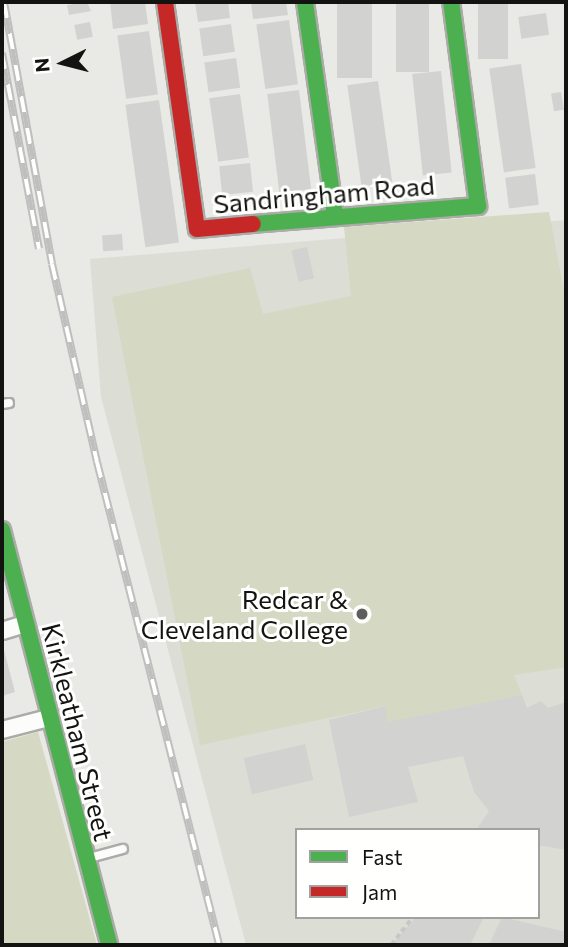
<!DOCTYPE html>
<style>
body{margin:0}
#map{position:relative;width:568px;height:947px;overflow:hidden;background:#e9eae6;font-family:Commissioner,sans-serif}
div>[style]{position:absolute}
.built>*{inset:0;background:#dcddd4}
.green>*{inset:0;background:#d5d8c2}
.building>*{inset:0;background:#d2d2d1;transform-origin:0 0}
.path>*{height:3.5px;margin-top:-1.75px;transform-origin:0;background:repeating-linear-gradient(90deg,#c7c8c6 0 5px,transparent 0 8.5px)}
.roads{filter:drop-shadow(2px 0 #ababa8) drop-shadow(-2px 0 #ababa8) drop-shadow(0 2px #ababa8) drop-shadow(0 -2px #ababa8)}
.lane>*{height:8px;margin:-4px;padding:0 4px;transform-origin:4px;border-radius:4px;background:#fcfcfb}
.street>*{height:16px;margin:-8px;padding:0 8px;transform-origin:8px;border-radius:8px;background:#fcfcfb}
.fast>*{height:16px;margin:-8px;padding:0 8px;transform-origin:8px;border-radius:8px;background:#4caf50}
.jam>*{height:16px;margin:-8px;padding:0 8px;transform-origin:8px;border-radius:8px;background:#c62828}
.rail>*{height:8px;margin-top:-4px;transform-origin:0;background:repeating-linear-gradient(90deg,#fffffe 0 16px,#bfc0be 0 32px);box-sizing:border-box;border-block:2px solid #bfc0be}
.dots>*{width:19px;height:19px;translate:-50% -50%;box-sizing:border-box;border:4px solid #fffffe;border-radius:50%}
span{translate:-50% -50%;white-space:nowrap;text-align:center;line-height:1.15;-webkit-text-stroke:6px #fffffe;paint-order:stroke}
.street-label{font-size:26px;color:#131412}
.poi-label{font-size:26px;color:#131412}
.right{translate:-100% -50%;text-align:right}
.frame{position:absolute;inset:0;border:4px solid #131412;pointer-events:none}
.legend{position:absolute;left:295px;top:828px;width:245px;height:91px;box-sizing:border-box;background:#fffffe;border:2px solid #a1a1a0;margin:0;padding:9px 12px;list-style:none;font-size:21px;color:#131412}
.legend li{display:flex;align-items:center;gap:14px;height:35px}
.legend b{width:35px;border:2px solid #a1a1a0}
.north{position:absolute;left:28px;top:28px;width:70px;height:70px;-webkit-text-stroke:5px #fffffe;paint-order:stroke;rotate:264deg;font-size:19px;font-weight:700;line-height:28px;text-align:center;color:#131412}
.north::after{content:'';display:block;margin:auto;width:24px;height:32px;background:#131412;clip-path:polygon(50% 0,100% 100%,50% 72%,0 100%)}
</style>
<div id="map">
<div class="built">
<div style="clip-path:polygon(evenodd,566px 220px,566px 945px,246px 945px,101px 397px,90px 259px,566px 220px,297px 830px,538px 830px,538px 917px,297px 917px,297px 830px)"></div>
</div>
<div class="green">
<div style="clip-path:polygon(549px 212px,566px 302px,566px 667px,514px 675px,522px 695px,387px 722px,385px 706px,200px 745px,112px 297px,250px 268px,263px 314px,351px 296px,344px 227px)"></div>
<div style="clip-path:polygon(38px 732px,97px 945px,2px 945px,2px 742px)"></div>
</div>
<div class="building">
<div style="clip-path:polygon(87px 2px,91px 11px,69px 15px,67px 5px)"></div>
<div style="clip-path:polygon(110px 2px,145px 2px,148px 24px,113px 29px)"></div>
<div style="clip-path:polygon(195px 2px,228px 2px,230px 18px,198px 22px)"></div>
<div style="clip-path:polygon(251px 2px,286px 2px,288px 15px,253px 19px)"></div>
<div style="left:337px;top:2px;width:35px;height:76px"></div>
<div style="left:396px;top:2px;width:33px;height:70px"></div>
<div style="left:478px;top:2px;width:30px;height:57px"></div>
<div style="left:546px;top:13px;width:22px;height:28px;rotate:82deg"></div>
<div style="left:289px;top:20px;width:65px;height:33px;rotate:82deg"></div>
<div style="left:90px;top:22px;width:15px;height:16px;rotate:79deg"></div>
<div style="left:231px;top:24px;width:28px;height:32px;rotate:82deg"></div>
<div style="left:149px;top:31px;width:64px;height:32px;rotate:82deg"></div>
<div style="left:236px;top:58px;width:30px;height:32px;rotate:82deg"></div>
<div style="left:521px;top:64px;width:105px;height:32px;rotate:82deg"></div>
<div style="left:441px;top:71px;width:102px;height:29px;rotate:84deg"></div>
<div style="left:378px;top:81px;width:102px;height:31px;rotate:82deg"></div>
<div style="left:299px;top:90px;width:100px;height:32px;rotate:83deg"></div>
<div style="left:561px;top:92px;width:18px;height:10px;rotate:81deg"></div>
<div style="left:240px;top:94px;width:64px;height:31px;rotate:82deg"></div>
<div style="left:159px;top:100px;width:144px;height:34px;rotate:82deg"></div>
<div style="left:250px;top:163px;width:29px;height:31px;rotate:84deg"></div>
<div style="left:535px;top:174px;width:31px;height:30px;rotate:83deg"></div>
<div style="left:122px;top:234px;width:16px;height:20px;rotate:86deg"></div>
<div style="left:307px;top:247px;width:32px;height:16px;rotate:77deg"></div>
<div style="clip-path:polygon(4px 650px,15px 692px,2px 696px,2px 651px)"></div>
<div style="clip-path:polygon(522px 695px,527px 708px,541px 701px,548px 708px,566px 702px,566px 850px,538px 845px,538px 830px,476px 830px,489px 811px,474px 792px,463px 756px,408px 767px,418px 802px,349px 817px,329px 720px,386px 706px,387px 722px)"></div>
<div style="left:305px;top:744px;width:37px;height:63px;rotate:77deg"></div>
<div style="clip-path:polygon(416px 917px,484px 917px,470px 945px,391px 945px)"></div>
<div style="clip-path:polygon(502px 917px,566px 932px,564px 945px,489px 945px)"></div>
</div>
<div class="path">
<div style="left:391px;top:945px;width:36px;rotate:-52deg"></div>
</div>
<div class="roads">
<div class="lane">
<div style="left:2px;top:404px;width:7px;rotate:-8deg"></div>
<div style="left:89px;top:858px;width:35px;rotate:-15deg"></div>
</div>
<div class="street">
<div style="left:2px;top:631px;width:24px;rotate:-17deg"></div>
<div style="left:2px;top:730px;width:48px;rotate:-14.6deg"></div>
</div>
<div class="fast">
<div style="left:305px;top:2px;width:216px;rotate:82deg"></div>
<div style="left:253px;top:224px;width:226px;rotate:-4.6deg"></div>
<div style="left:478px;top:206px;width:206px;rotate:-97.5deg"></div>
<div style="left:2px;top:530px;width:429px;rotate:75.5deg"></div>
</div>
<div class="jam">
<div style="left:165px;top:2px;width:229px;rotate:82deg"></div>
<div style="left:197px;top:229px;width:56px;rotate:-5.1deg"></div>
</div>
</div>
<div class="rail">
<div style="left:4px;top:2px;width:266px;rotate:79.6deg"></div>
<div style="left:52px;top:264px;width:203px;rotate:77.2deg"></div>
<div style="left:97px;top:462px;width:498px;rotate:75.8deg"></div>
<div style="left:2px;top:53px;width:199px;rotate:79.3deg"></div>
</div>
<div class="dots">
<div style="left:362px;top:614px;background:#5e5f5c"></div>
</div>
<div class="street-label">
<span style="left:324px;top:194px;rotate:-5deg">Sandringham Road</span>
<span style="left:78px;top:732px;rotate:76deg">Kirkleatham Street</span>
</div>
<div class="poi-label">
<span class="right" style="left:348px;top:614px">Redcar &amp;<br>Cleveland College</span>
</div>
<div class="frame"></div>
<ul class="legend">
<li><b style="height:9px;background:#4caf50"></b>Fast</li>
<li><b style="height:9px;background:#c62828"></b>Jam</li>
</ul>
<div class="north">N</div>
</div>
